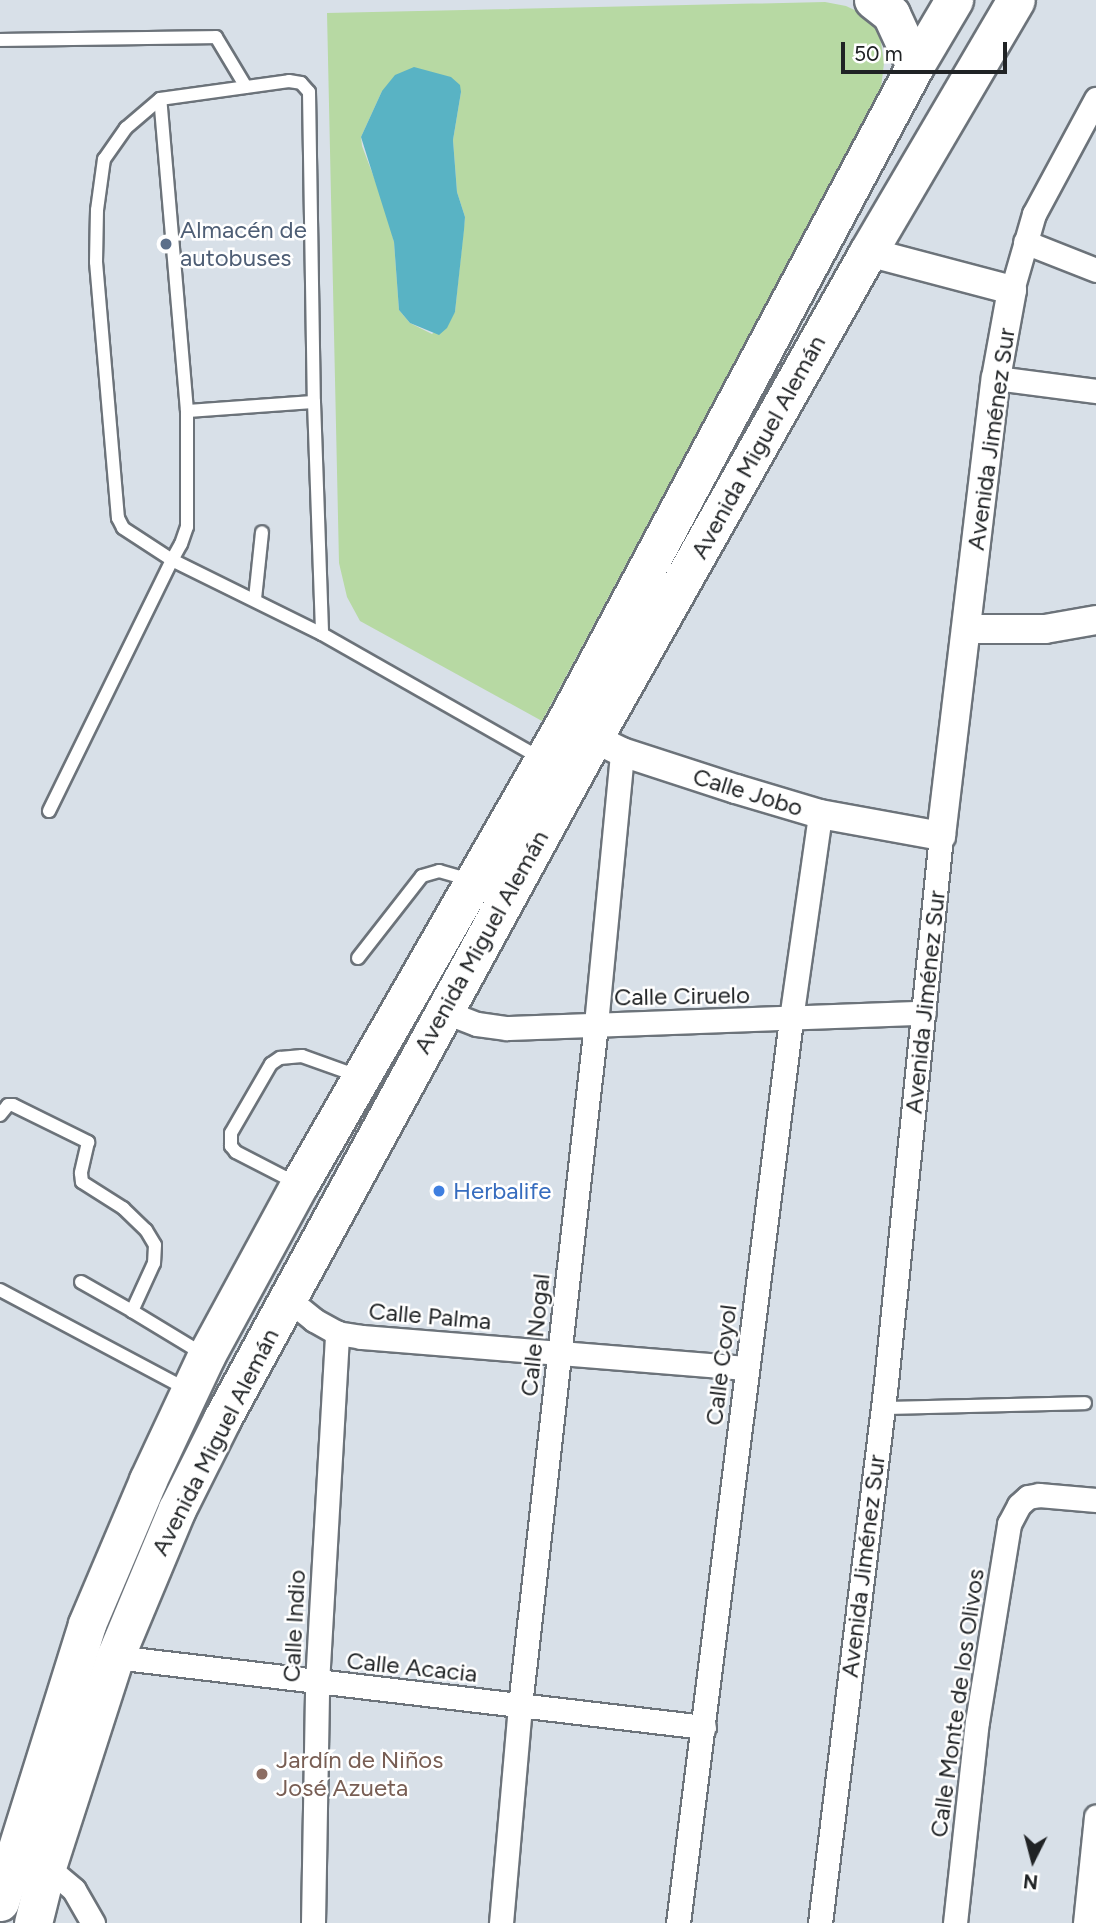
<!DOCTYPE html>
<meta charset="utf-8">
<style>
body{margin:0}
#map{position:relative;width:1096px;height:1923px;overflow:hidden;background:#d8e0e8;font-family:Figtree,sans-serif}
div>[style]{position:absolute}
.green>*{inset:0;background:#b7d9a3}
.water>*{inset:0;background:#59b3c4}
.roads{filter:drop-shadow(2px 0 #6c737a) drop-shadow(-2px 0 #6c737a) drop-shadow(0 2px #6c737a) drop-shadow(0 -2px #6c737a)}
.service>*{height:12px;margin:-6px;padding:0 6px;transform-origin:6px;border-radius:6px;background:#fff}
.minor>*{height:23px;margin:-11.5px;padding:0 11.5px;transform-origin:11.5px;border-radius:11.5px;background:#fff}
.tertiary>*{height:28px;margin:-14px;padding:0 14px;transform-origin:14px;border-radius:14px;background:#fff}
.primary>*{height:37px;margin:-18.5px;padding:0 18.5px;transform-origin:18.5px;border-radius:18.5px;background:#fff}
.dots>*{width:19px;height:19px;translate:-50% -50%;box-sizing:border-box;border:4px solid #fff;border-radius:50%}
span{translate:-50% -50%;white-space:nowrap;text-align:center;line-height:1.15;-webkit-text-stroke:5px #fff;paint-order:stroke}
.service-label{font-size:24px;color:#4e5e75}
.left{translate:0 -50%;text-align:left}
.street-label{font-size:24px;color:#202325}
.shop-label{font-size:24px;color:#366cbe}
.education-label{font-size:24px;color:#785e54}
.north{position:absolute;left:998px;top:1825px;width:70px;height:70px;-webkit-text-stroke:5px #fff;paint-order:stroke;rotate:186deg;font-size:19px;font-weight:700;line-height:28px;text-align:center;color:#202325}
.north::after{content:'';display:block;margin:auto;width:24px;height:32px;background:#202325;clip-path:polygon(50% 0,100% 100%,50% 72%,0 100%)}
.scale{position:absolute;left:841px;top:42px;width:166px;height:32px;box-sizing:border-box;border:4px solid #202325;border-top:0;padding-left:9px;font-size:21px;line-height:24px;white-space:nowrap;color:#202325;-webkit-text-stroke:5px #fff;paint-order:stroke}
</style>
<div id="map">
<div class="green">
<div style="clip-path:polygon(evenodd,825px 2px,846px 6px,865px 15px,880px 35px,884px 63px,881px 88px,542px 721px,360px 621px,347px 597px,339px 563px,327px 13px,825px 2px,382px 91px,461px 92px,453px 140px,457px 192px,465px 217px,455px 312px,432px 334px,410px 323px,399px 310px,394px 242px,386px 209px,362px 146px,361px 137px,382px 91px)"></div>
</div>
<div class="water">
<div style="clip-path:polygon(414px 67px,451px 77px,460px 85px,461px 92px,453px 140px,457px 192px,465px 217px,464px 230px,455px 312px,447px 328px,439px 335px,410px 323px,399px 310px,394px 242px,361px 137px,382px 91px,395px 75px)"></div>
</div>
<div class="roads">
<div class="service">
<div style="left:0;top:40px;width:216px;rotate:-0.8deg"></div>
<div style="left:216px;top:37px;width:58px;rotate:59deg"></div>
<div style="left:160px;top:99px;width:130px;rotate:-7.9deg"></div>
<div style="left:289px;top:81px;width:12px;rotate:9deg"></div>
<div style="left:301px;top:83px;width:12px;rotate:48deg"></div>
<div style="left:309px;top:92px;width:310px;rotate:89.1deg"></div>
<div style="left:314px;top:402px;width:232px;rotate:88deg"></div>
<div style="left:322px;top:634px;width:253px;rotate:29.6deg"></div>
<div style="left:187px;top:411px;width:127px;rotate:-4.1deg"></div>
<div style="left:255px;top:599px;width:67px;rotate:-84deg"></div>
<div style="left:49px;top:811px;width:280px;rotate:-63.9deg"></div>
<div style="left:172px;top:560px;width:18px;rotate:-61deg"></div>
<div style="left:181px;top:544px;width:18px;rotate:-71deg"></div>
<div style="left:187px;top:527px;width:116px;rotate:-90deg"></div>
<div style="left:187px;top:411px;width:313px;rotate:-94.9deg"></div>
<div style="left:160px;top:99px;width:45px;rotate:139.5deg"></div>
<div style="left:126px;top:128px;width:38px;rotate:125deg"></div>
<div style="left:104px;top:159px;width:51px;rotate:97.8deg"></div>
<div style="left:97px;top:210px;width:52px;rotate:91.1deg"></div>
<div style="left:96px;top:262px;width:257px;rotate:85.1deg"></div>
<div style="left:118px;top:518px;width:11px;rotate:63deg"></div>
<div style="left:123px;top:528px;width:59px;rotate:33.1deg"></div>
<div style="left:172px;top:560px;width:167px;rotate:26.3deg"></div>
<div style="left:358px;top:958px;width:104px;rotate:-52deg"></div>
<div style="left:422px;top:876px;width:18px;rotate:-16deg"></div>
<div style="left:439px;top:871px;width:32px;rotate:16deg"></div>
<div style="left:0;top:1115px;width:13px;rotate:-51deg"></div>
<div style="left:8px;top:1105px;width:5px"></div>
<div style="left:13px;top:1105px;width:84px;rotate:26.3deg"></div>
<div style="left:88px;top:1142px;width:32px;rotate:103deg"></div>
<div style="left:81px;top:1173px;width:9px;rotate:84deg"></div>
<div style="left:82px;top:1182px;width:49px;rotate:32.4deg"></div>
<div style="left:123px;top:1208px;width:32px;rotate:44deg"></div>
<div style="left:146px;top:1230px;width:17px;rotate:59deg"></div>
<div style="left:155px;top:1245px;width:18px;rotate:93deg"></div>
<div style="left:154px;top:1263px;width:53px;rotate:114.6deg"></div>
<div style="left:132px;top:1311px;width:83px;rotate:31.2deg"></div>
<div style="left:296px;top:1183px;width:68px;rotate:-152.7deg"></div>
<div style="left:236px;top:1152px;width:8px;rotate:-130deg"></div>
<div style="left:231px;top:1146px;width:13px;rotate:-90deg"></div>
<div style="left:231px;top:1133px;width:80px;rotate:-59.9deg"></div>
<div style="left:271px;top:1064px;width:11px;rotate:-34deg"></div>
<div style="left:280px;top:1058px;width:22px;rotate:-5deg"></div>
<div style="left:302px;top:1056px;width:59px;rotate:19.7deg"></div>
<div style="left:81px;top:1282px;width:59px;rotate:29.6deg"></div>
<div style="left:0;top:1290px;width:213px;rotate:28deg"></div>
<div style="left:883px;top:1408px;width:202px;rotate:-1.4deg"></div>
</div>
<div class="minor">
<div style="left:1025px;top:242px;width:76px;rotate:21.5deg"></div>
<div style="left:1012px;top:290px;width:79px;rotate:-73.9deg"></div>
<div style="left:1034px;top:214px;width:131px;rotate:-61.7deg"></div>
<div style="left:996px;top:378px;width:101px;rotate:7.4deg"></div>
<div style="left:443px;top:1011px;width:36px;rotate:21deg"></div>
<div style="left:477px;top:1024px;width:30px;rotate:8deg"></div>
<div style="left:507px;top:1028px;width:417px;rotate:-2.1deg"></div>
<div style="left:287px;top:1298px;width:35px;rotate:39deg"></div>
<div style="left:314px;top:1320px;width:26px;rotate:29deg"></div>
<div style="left:337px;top:1333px;width:24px;rotate:9deg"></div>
<div style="left:361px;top:1337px;width:387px;rotate:4.6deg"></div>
<div style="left:115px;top:1657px;width:593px;rotate:6.78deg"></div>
<div style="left:47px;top:1867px;width:35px;rotate:40deg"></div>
<div style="left:74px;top:1890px;width:38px;rotate:60deg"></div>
<div style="left:313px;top:1923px;width:240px;rotate:-89deg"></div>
<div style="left:317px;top:1683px;width:351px;rotate:-86.7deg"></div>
<div style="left:501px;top:1923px;width:218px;rotate:-85deg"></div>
<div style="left:520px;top:1706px;width:686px;rotate:-83.64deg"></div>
<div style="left:596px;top:1024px;width:273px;rotate:-84.5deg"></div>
<div style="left:678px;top:1923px;width:911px;rotate:-82.87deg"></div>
<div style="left:791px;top:1019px;width:207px;rotate:-81.9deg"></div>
<div style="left:820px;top:1923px;width:545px;rotate:-83.04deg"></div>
<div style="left:886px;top:1382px;width:549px;rotate:-84.25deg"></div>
<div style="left:955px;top:1923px;width:202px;rotate:-83.8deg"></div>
<div style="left:977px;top:1722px;width:201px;rotate:-80.8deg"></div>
<div style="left:1009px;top:1524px;width:21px;rotate:-62deg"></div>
<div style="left:1019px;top:1505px;width:12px;rotate:-42deg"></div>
<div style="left:1028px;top:1497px;width:11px;rotate:-10deg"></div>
<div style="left:1039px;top:1495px;width:57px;rotate:5deg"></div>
<div style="left:1085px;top:1923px;width:107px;rotate:-84.1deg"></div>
</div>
<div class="tertiary">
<div style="left:967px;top:629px;width:78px"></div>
<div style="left:1045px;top:629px;width:52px;rotate:-10deg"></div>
<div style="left:575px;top:729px;width:52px;rotate:26.1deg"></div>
<div style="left:622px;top:752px;width:120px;rotate:18deg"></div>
<div style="left:736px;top:789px;width:88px;rotate:16.6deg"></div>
<div style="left:820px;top:814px;width:123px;rotate:10.3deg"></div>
<div style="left:941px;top:836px;width:461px;rotate:-83.2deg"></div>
<div style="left:996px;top:378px;width:89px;rotate:-79.7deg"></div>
<div style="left:1012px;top:290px;width:149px;rotate:-165.2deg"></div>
</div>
<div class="primary">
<div style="left:873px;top:0;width:23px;rotate:38deg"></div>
<div style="left:891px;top:14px;width:57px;rotate:65.2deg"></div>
<div style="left:0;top:1902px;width:291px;rotate:-72.6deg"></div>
<div style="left:87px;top:1624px;width:156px;rotate:-67deg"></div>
<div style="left:148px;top:1480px;width:137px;rotate:-64.9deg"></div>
<div style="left:206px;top:1356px;width:195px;rotate:-61.5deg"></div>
<div style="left:299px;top:1185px;width:534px;rotate:-60.12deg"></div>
<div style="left:565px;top:722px;width:744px;rotate:-61.92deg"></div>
<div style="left:915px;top:66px;width:77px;rotate:-59.4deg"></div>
<div style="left:33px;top:1923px;width:58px;rotate:-76deg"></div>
<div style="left:47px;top:1867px;width:221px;rotate:-72.1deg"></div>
<div style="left:115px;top:1657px;width:160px;rotate:-67.3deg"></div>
<div style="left:177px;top:1509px;width:101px;rotate:-63.4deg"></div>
<div style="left:222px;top:1419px;width:775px;rotate:-61.38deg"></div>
<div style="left:593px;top:739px;width:559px;rotate:-60.55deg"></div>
<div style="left:868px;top:252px;width:292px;rotate:-59.6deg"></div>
</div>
</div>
<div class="dots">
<div style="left:166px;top:244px;background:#5c6f8a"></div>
<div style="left:439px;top:1191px;background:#3f7fe0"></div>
<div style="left:262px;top:1774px;background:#8d6e63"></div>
</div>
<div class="service-label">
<span class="left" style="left:180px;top:244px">Almacén de<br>autobuses</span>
</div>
<div class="street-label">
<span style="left:991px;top:439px;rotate:-82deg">Avenida Jiménez Sur</span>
<span style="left:758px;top:447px;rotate:-61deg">Avenida Miguel Alemán</span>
<span style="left:748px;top:792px;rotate:17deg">Calle Jobo</span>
<span style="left:481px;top:942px;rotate:-61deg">Avenida Miguel Alemán</span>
<span style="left:682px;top:996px;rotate:-1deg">Calle Ciruelo</span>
<span style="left:925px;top:1002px;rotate:-84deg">Avenida Jiménez Sur</span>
<span style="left:430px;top:1316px;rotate:5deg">Calle Palma</span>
<span style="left:535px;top:1335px;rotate:-84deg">Calle Nogal</span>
<span style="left:721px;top:1365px;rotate:-83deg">Calle Coyol</span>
<span style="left:215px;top:1442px;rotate:-63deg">Avenida Miguel Alemán</span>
<span style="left:863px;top:1566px;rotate:-83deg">Avenida Jiménez Sur</span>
<span style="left:294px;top:1626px;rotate:-87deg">Calle Indio</span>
<span style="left:412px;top:1667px;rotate:6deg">Calle Acacia</span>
<span style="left:957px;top:1703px;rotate:-82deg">Calle Monte de los Olivos</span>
</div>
<div class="shop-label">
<span class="left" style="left:453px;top:1191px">Herbalife</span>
</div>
<div class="education-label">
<span class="left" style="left:276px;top:1774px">Jardín de Niños<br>José Azueta</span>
</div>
<div class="north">N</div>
<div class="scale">50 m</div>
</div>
